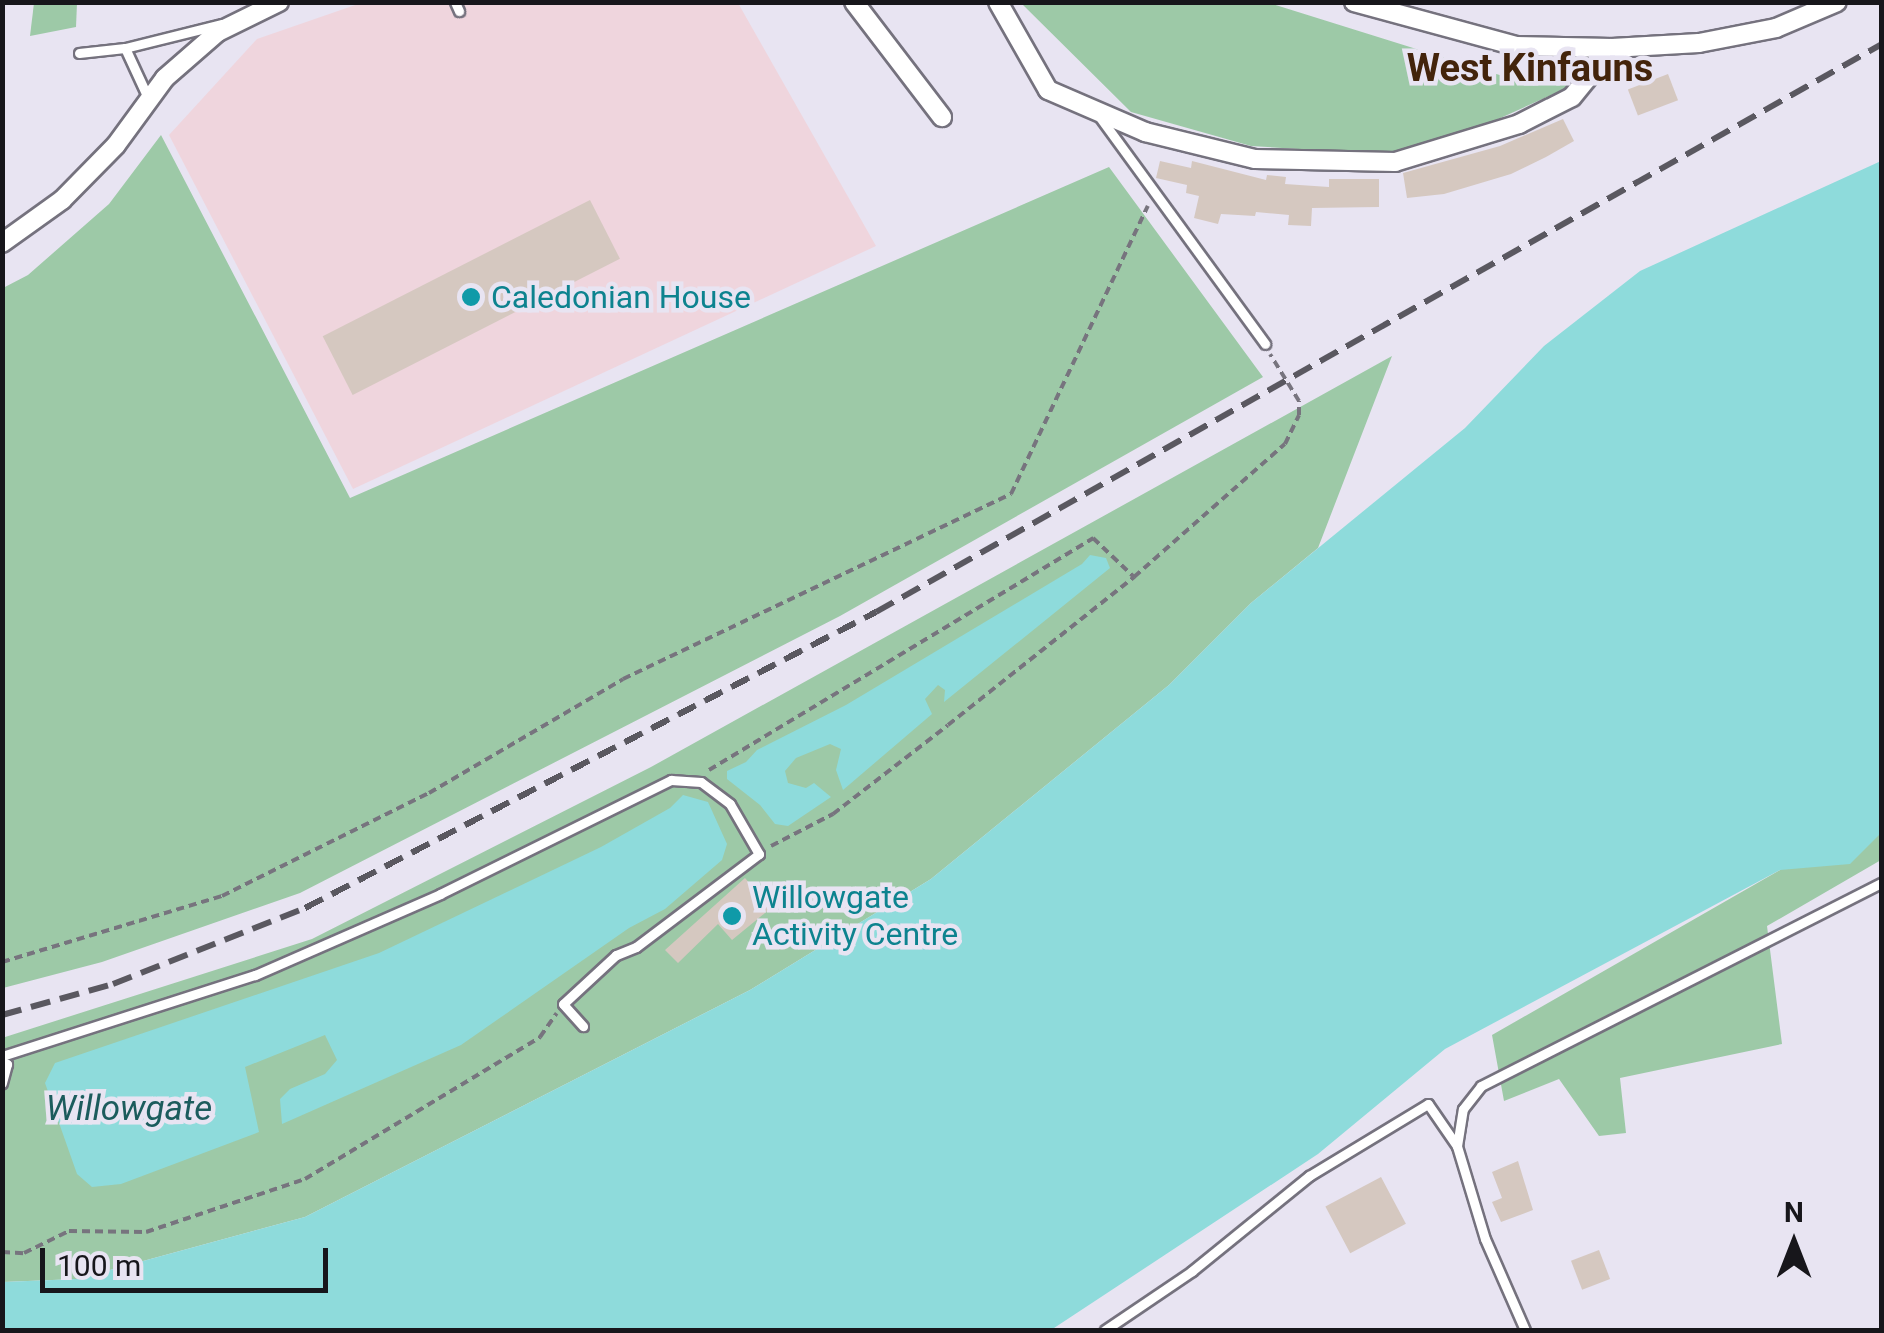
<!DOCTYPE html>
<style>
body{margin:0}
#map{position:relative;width:1884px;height:1333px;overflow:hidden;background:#e8e4f2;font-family:Roboto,sans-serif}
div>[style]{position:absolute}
.commercial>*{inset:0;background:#efd5dd}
.green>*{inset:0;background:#9dc9a7}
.water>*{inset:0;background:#8edbdb}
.building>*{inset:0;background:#d5c8c0;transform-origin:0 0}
.path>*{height:4px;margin-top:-2px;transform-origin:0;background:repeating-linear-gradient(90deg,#77747e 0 8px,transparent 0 13px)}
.roads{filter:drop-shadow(2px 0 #75727e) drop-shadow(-2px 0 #75727e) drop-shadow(0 2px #75727e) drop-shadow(0 -2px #75727e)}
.service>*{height:9px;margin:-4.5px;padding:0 4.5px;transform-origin:4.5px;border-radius:4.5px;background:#fff}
.minor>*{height:18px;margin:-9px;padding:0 9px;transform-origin:9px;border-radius:9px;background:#fff}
.rail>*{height:6px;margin-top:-3px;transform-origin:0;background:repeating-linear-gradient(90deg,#5a5860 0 20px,transparent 0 30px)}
.dots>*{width:28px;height:28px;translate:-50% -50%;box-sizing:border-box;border:5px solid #e8e4f2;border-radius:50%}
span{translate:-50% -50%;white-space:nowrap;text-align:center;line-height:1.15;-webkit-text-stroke:9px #e8e4f2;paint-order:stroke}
.culture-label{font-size:32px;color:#0d838f}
.left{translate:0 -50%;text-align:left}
.water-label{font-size:35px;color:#1c5c5d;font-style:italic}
.quarter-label{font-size:38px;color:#43240b;font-weight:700}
.frame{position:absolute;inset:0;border:5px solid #17161b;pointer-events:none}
.north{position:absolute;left:1744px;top:1193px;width:100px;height:100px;-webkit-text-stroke:8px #e8e4f2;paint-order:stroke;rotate:0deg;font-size:28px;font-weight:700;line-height:40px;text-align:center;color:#17161b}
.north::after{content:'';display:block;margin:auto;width:35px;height:45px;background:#17161b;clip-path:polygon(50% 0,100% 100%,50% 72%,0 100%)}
.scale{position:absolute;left:40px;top:1248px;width:288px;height:45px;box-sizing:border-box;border:5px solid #17161b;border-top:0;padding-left:12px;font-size:30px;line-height:35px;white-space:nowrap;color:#17161b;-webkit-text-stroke:8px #e8e4f2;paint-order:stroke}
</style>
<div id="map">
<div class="commercial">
<div style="clip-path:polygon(361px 3px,738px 3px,876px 246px,353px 489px,169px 135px,257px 39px)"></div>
</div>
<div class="green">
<div style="clip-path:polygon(34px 3px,77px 3px,76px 27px,30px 36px)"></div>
<div style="clip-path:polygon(1021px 3px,1269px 3px,1528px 84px,1568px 76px,1569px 87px,1454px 139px,1380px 154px,1251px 146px,1131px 112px)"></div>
<div style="clip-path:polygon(161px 135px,350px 498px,1109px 167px,1263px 377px,840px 616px,300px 893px,102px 962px,3px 988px,3px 288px,28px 275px,109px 204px)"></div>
<div style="clip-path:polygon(1392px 356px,1318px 548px,1251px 603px,1169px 685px,931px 879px,750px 990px,305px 1217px,77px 1279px,3px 1282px,2px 1038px,312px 939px,651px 767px)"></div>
<div style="clip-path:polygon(1881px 779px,1881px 860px,1767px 926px,1782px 1044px,1620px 1078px,1626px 1133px,1599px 1136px,1559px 1079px,1504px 1101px,1492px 1035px,1780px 870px)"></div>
</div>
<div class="water">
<div style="clip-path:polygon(1881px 161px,1882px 832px,1850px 864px,1780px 870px,1445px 1049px,1318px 1154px,1051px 1330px,3px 1330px,3px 1282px,77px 1279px,305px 1217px,750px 990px,931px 879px,1169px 685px,1251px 603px,1465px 428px,1544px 346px,1640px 271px)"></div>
<div style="clip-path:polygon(1090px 555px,1106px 558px,1110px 568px,944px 702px,945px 690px,938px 685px,925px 699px,932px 714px,843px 790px,836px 770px,841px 749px,830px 744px,796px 758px,785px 771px,788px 783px,806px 788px,814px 783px,831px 797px,788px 826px,775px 824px,760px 805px,727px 779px,727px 771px,746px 762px,757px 750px,846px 705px,1082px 564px)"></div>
<div style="clip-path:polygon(683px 795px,708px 802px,727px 844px,722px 860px,665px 909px,629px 928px,461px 1045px,282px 1124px,280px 1099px,290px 1089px,325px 1074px,337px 1060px,325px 1035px,245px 1067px,259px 1132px,121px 1184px,92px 1187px,77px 1174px,45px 1083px,55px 1063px,379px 953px,601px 847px,670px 808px)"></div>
</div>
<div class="building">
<div style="left:1668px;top:74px;width:28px;height:43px;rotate:69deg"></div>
<div style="clip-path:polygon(1563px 119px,1574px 141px,1546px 157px,1511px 174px,1444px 194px,1407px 198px,1403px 173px,1500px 146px)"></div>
<div style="clip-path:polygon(1160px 161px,1191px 168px,1192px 161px,1266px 180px,1267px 175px,1286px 177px,1285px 184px,1329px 187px,1329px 179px,1379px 179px,1379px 207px,1312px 208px,1311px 226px,1288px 225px,1289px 215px,1256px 212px,1255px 216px,1221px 214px,1218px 224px,1194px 218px,1199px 196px,1186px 193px,1187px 185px,1156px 178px)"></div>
<div style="left:590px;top:200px;width:66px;height:300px;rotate:63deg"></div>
<div style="clip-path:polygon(745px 878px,771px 908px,732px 940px,718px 924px,678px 963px,665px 950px)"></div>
<div style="clip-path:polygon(1518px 1161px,1533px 1210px,1501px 1222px,1492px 1202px,1502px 1198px,1492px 1172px)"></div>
<div style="left:1381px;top:1177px;width:53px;height:63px;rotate:62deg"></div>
<div style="left:1599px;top:1250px;width:31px;height:30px;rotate:69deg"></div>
</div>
<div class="path">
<div style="left:709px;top:770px;width:449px;rotate:-31.1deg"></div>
<div style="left:1093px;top:538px;width:57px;rotate:43.6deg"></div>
<div style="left:771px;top:846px;width:70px;rotate:-27.3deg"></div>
<div style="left:833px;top:814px;width:145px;rotate:-37.7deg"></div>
<div style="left:948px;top:725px;width:238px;rotate:-38.5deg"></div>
<div style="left:1134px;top:577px;width:201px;rotate:-41.4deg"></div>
<div style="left:1285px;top:444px;width:32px;rotate:-64deg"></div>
<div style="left:1299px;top:415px;width:14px;rotate:-90deg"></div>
<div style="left:1299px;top:401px;width:55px;rotate:-121.7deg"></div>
<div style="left:2px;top:962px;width:230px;rotate:-16.7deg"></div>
<div style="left:222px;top:896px;width:231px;rotate:-26.5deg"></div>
<div style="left:429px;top:793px;width:225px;rotate:-30.4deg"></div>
<div style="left:623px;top:679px;width:430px;rotate:-25.5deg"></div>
<div style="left:1011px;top:494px;width:319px;rotate:-64.6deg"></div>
<div style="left:2px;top:1252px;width:22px;rotate:3deg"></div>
<div style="left:24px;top:1253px;width:50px;rotate:-26.1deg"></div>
<div style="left:69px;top:1231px;width:77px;rotate:0.7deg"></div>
<div style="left:146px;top:1232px;width:168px;rotate:-18.4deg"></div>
<div style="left:305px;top:1179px;width:275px;rotate:-31.1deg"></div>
<div style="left:540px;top:1037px;width:29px;rotate:-55deg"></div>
</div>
<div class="roads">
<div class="service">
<div style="left:455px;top:2px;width:10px;rotate:66deg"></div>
<div style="left:125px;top:48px;width:57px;rotate:65.2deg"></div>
<div style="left:79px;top:53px;width:46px;rotate:-6.2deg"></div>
<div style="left:125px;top:48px;width:100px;rotate:-13.9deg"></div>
<div style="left:1099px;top:116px;width:282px;rotate:53.9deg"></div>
<div style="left:2px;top:1056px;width:266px;rotate:-17.8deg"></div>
<div style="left:255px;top:975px;width:202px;rotate:-23.6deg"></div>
<div style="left:440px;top:894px;width:258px;rotate:-26.3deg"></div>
<div style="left:671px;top:780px;width:30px;rotate:4deg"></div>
<div style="left:701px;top:782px;width:36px;rotate:37deg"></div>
<div style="left:730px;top:804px;width:58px;rotate:59.9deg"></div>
<div style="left:759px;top:854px;width:154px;rotate:142.9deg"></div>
<div style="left:636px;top:947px;width:22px;rotate:158deg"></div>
<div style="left:616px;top:955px;width:72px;rotate:137.2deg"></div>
<div style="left:563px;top:1004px;width:30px;rotate:48deg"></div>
<div style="left:2px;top:1061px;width:6px;rotate:31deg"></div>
<div style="left:7px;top:1064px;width:20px;rotate:105deg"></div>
<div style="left:1105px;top:1330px;width:105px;rotate:-34.1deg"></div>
<div style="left:1192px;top:1271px;width:151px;rotate:-39.1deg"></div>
<div style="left:1309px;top:1176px;width:139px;rotate:-31.2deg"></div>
<div style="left:1428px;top:1104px;width:51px;rotate:55.4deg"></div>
<div style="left:1525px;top:1330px;width:99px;rotate:-113.7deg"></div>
<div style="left:1485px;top:1239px;width:97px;rotate:-106.8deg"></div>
<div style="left:1457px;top:1146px;width:37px;rotate:-81deg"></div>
<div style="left:1463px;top:1109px;width:29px;rotate:-52deg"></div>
<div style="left:1481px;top:1086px;width:449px;rotate:-26.9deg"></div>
</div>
<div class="minor">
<div style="left:854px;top:2px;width:145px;rotate:52.6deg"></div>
<div style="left:998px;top:2px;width:101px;rotate:60.4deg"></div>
<div style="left:1048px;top:90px;width:106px;rotate:23.4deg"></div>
<div style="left:1145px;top:132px;width:113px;rotate:13.8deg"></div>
<div style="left:1255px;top:159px;width:140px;rotate:1.2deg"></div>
<div style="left:1395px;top:162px;width:130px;rotate:-17deg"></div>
<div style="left:1519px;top:124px;width:59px;rotate:-27deg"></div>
<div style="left:1572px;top:97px;width:63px;rotate:-50.8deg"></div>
<div style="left:1354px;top:2px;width:168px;rotate:15.2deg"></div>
<div style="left:1516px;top:46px;width:96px;rotate:1.2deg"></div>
<div style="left:1612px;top:48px;width:87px;rotate:-3.3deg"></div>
<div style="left:1699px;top:43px;width:78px;rotate:-11deg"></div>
<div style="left:1776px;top:28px;width:66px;rotate:-23.1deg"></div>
<div style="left:2px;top:243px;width:74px;rotate:-35.6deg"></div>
<div style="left:62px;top:200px;width:77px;rotate:-45.5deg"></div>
<div style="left:116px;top:145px;width:83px;rotate:-53.8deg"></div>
<div style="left:165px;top:78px;width:70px;rotate:-41deg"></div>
<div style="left:218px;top:32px;width:68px;rotate:-26.2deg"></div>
</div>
</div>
<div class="rail">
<div style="left:2px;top:1015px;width:115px;rotate:-15.6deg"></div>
<div style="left:113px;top:984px;width:206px;rotate:-21.6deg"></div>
<div style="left:305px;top:908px;width:643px;rotate:-27.4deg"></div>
<div style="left:876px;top:612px;width:1155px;rotate:-29.45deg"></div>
</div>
<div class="dots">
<div style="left:471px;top:297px;background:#0f9aa8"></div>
<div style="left:732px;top:916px;background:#0f9aa8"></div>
</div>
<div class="culture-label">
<span class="left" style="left:491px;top:297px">Caledonian House</span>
<span class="left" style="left:752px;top:916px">Willowgate<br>Activity Centre</span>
</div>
<div class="water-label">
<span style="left:129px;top:1109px">Willowgate</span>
</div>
<div class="quarter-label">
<span style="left:1530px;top:69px">West Kinfauns</span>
</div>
<div class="frame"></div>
<div class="north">N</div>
<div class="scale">100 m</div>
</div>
